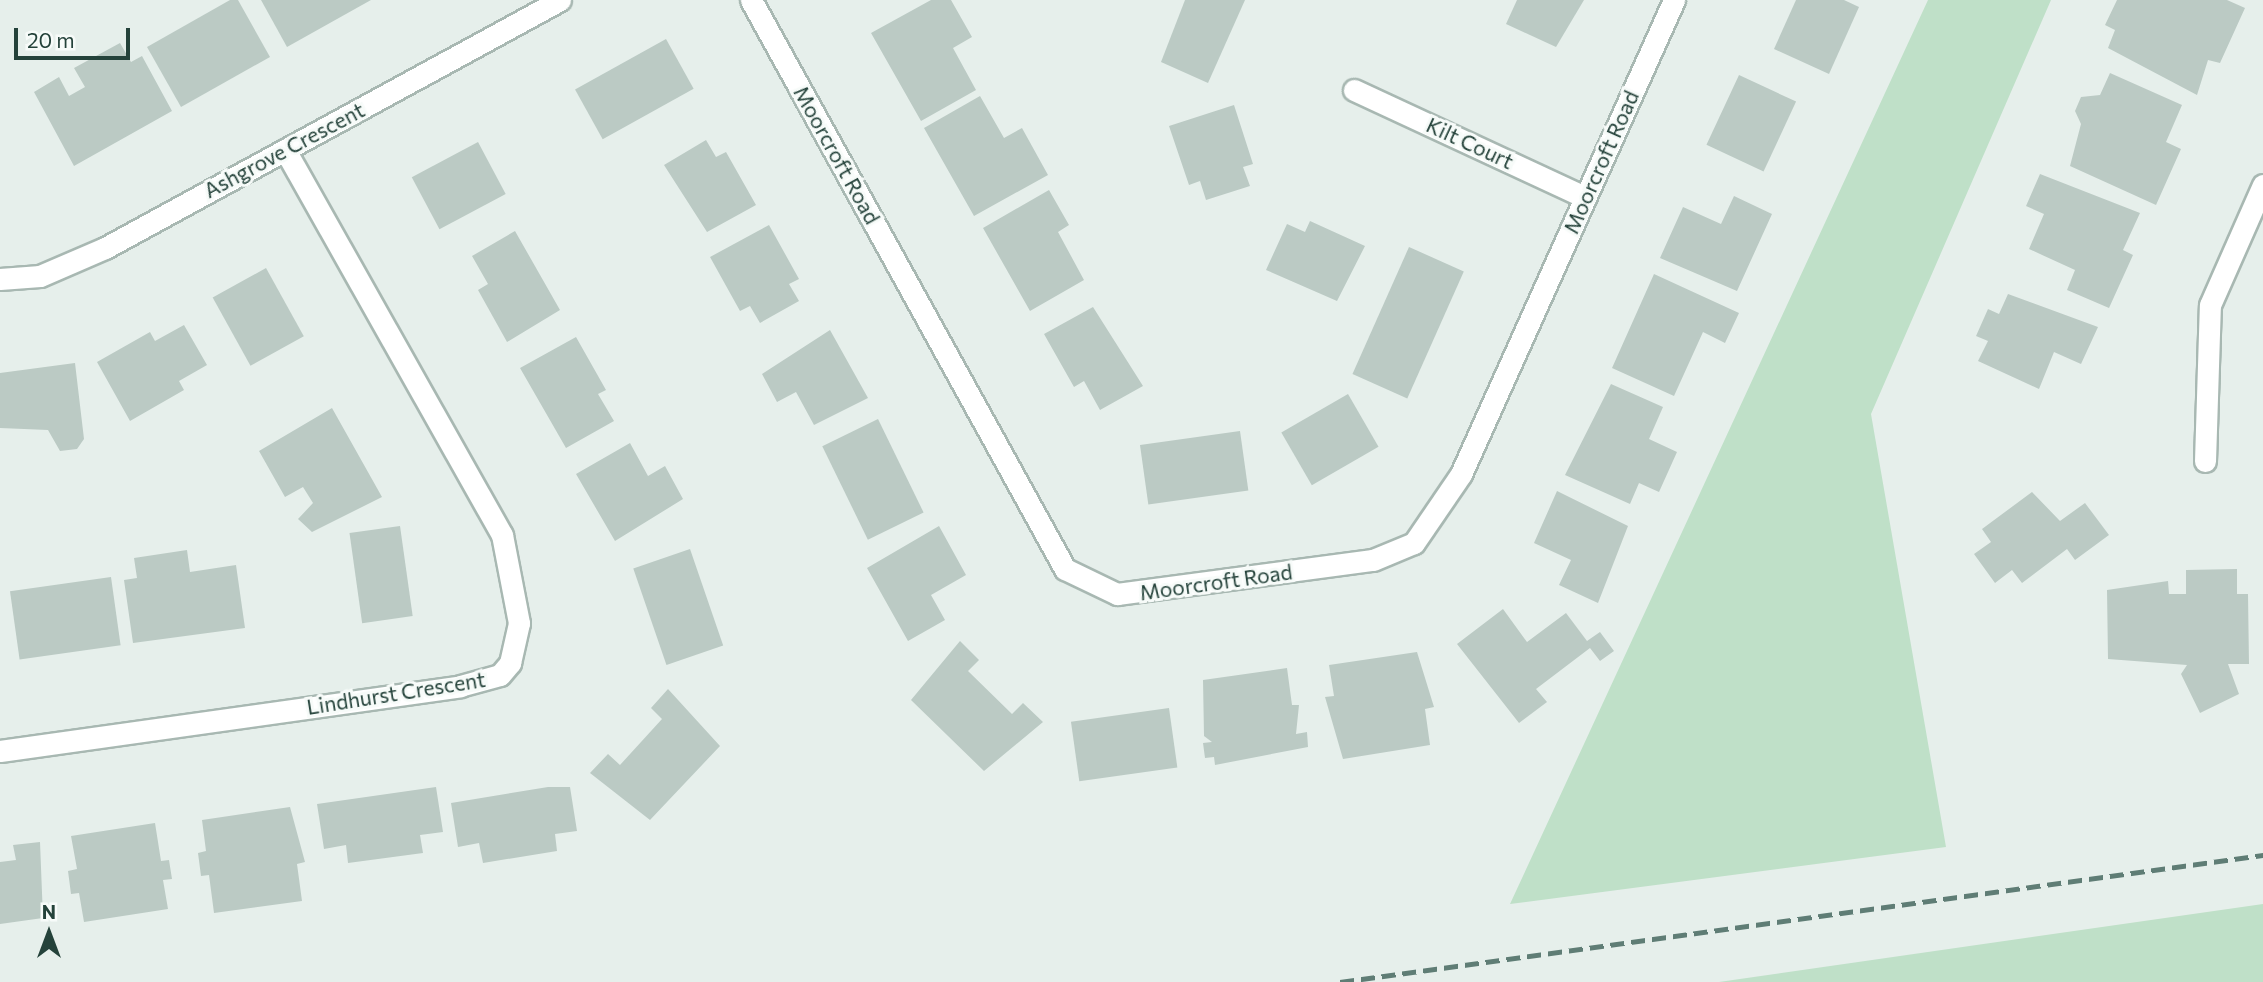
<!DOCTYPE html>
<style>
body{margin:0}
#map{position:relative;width:2263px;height:982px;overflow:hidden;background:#e6efeb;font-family:Commissioner,sans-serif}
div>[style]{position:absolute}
.green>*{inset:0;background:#bfe0c8}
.building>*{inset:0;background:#bbcac4;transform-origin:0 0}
.roads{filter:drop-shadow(2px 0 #a8b8b2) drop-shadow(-2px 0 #a8b8b2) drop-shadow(0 2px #a8b8b2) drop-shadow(0 -2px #a8b8b2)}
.minor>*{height:21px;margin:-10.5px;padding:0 10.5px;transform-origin:10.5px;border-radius:10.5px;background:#fff}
.tertiary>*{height:21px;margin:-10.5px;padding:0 10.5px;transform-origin:10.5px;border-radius:10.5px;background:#fff}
.rail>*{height:5px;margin-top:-2.5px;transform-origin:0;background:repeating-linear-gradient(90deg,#5f7d75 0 14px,transparent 0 21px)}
span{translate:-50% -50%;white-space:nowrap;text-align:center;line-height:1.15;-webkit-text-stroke:6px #f7fbf9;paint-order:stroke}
.street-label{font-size:21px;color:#24423a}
.north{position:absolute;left:14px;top:898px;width:70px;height:70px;-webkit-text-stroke:5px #f7fbf9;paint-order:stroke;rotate:0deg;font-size:19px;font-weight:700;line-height:28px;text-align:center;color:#24423a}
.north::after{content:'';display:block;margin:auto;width:24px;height:32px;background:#24423a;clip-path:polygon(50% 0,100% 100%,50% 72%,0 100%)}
.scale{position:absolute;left:14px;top:28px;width:116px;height:32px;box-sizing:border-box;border:4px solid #24423a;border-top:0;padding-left:9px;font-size:21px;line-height:24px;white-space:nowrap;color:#24423a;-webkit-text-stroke:5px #f7fbf9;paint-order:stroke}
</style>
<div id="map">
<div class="green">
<div style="clip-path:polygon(1928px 0,2051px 0,1871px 414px,1946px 847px,1510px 904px)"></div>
<div style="clip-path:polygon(2263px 904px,2263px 982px,1719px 982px)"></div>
</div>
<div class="building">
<div style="clip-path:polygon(230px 0,238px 0,270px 57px,181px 107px,147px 47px)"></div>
<div style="clip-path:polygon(261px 0,371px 0,287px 47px)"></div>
<div style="clip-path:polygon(931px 0,951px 0,972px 37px,953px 48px,976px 90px,921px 121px,871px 33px)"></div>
<div style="clip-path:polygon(1185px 0,1245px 0,1208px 83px,1161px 62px)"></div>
<div style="clip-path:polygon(1517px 0,1584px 0,1556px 47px,1506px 24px)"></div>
<div style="clip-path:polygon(1796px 0,1844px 0,1859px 7px,1829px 74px,1774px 49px)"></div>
<div style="clip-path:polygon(2117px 0,2227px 0,2245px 8px,2220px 63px,2208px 60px,2197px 95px,2108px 48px,2115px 30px,2105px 25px)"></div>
<div style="left:666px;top:39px;width:57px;height:104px;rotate:61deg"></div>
<div style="clip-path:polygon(120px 43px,131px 62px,142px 56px,172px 111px,74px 166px,34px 92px,59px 77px,69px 96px,85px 87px,74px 68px)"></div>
<div style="clip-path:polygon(2110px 73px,2182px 105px,2166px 142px,2181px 149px,2156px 205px,2070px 166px,2081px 124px,2075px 111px,2081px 97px,2100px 95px)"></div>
<div style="left:1739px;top:75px;width:63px;height:77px;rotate:25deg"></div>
<div style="clip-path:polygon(980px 96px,1004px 138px,1022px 128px,1048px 175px,974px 216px,924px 128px)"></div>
<div style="clip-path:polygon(1234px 105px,1253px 164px,1243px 167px,1250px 186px,1206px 200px,1200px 181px,1189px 185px,1169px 126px)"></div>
<div style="clip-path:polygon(706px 140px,716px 157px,726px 152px,756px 205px,707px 232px,664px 165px)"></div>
<div style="left:478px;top:142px;width:59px;height:75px;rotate:62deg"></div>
<div style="clip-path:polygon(2040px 174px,2140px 213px,2123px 250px,2133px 255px,2109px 308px,2067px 290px,2075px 270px,2029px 249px,2044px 214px,2026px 206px)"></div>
<div style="clip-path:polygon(1049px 190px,1069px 225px,1058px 232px,1084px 280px,1030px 311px,983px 228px)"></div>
<div style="clip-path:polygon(1734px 196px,1772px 214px,1737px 291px,1660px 258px,1683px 207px,1721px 224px)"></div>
<div style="clip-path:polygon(1310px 221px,1365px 246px,1337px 301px,1266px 270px,1287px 224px,1305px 232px)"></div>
<div style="clip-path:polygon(769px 225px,799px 279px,789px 284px,799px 301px,760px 323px,750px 306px,740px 311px,710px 257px)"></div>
<div style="clip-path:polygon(515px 231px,560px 310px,507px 342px,478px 290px,488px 284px,472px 256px)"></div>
<div style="left:1409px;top:247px;width:60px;height:139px;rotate:24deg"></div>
<div style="left:266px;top:268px;width:78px;height:61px;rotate:61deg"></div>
<div style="clip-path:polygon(1654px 274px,1739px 313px,1725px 343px,1703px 332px,1674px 396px,1612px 368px)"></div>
<div style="clip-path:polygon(2008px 294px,2098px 327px,2081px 364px,2054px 352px,2039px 389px,1978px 361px,1988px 341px,1976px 336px,1988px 309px,1999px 314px)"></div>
<div style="clip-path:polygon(1093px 307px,1143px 386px,1100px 410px,1084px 381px,1074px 387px,1044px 334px)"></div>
<div style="clip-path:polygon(184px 325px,207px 365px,179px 381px,184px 390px,130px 421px,97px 362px,150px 332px,155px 341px)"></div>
<div style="clip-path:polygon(830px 330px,868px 398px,814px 425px,796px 392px,777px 402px,762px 374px)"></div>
<div style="clip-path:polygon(576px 337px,606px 390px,598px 394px,614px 421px,566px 448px,520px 368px)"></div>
<div style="clip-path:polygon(75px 363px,84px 439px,77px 449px,60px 451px,48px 430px,0 428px,0 373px)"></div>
<div style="clip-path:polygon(1611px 384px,1663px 407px,1649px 439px,1677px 452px,1659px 492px,1639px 483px,1630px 504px,1565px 475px)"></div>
<div style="left:1348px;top:394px;width:61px;height:77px;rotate:60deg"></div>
<div style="clip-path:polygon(332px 408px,382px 497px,312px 532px,298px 519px,313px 503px,303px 487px,285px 497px,259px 451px)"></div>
<div style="left:878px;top:419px;width:104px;height:62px;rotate:64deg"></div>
<div style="left:1240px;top:431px;width:60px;height:101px;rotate:82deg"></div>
<div style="clip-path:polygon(630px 443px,648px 476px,665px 466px,683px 499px,615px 541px,576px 474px)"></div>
<div style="clip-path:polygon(1557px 491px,1628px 526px,1598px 603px,1559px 585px,1571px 560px,1534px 543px)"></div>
<div style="clip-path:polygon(2032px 492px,2060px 521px,2085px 503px,2109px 535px,2075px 560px,2067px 549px,2022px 583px,2012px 570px,1995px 583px,1974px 554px,1991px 542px,1982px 529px)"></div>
<div style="left:400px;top:526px;width:91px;height:51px;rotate:82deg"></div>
<div style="clip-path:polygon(939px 526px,966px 575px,931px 595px,945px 620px,908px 641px,867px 568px)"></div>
<div style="left:690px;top:549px;width:102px;height:60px;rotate:71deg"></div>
<div style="clip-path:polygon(187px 550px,190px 572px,236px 565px,245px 628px,133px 643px,124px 580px,137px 578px,134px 558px)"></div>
<div style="clip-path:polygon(2237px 569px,2237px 594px,2248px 594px,2249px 664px,2228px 664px,2239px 694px,2200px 713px,2181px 674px,2187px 665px,2108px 659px,2107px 590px,2168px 581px,2169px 594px,2186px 594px,2186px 570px)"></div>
<div style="left:111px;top:577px;width:69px;height:102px;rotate:82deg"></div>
<div style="clip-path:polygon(1503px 609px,1527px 642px,1566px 613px,1587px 641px,1600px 632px,1614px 651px,1600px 661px,1590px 648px,1536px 689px,1547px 702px,1519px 723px,1457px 644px)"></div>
<div style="clip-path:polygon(960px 641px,979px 660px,968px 671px,1012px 714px,1023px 703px,1043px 722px,984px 771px,911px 700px)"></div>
<div style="clip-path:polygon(1417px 652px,1434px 707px,1425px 709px,1430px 745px,1343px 759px,1325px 697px,1334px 696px,1329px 665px)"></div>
<div style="clip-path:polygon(1287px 668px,1292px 705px,1299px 705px,1296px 734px,1307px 732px,1308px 747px,1215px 765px,1214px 757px,1205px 758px,1203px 743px,1212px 742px,1204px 736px,1203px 680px)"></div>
<div style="clip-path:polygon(668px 689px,720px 746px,650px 820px,590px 773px,608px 754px,620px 765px,662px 719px,651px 708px)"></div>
<div style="left:1169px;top:708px;width:60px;height:99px;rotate:82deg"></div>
<div style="clip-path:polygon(436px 787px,443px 832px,420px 835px,423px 853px,348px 863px,346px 845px,324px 849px,317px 804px)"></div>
<div style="clip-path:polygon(548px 787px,570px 787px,577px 831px,555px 834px,557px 851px,483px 863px,479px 843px,458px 847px,451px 803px)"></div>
<div style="clip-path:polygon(290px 807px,305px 862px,297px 864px,302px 901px,214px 913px,209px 875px,201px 876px,198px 853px,206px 851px,202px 820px)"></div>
<div style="clip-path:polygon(155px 823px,161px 861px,169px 860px,172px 879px,163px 880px,168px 909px,84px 922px,79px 893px,71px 894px,68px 871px,77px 869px,71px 836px)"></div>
<div style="clip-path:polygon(40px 842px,43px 918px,0 924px,0 862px,16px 860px,13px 845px)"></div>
</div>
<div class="roads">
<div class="minor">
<div style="left:751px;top:0;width:650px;rotate:61.11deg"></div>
<div style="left:1065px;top:569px;width:58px;rotate:25.7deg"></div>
<div style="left:1117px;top:594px;width:258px;rotate:-7.6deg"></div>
<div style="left:1373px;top:560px;width:44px;rotate:-22.5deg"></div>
<div style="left:1414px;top:543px;width:83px;rotate:-55.7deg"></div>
<div style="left:1461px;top:474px;width:520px;rotate:-65.8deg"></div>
<div style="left:1354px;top:90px;width:255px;rotate:24.9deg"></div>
<div style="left:2205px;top:461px;width:156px;rotate:-88.2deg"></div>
<div style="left:2210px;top:305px;width:131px;rotate:-66.2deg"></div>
<div style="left:0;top:751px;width:465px;rotate:-8deg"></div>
<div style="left:460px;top:686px;width:41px;rotate:-15.4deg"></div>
<div style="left:500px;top:675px;width:16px;rotate:-50deg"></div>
<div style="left:510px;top:663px;width:41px;rotate:-77.3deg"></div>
<div style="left:519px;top:623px;width:90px;rotate:-100.9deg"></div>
<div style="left:502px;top:535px;width:442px;rotate:-119.4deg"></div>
</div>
<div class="tertiary">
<div style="left:0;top:279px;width:40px;rotate:-4.3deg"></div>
<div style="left:40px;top:276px;width:71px;rotate:-23.3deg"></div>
<div style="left:105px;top:248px;width:518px;rotate:-28.59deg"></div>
</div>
</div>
<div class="rail">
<div style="left:1340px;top:982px;width:932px;rotate:-7.83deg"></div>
</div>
<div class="street-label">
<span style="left:1470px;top:143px;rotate:25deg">Kilt Court</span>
<span style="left:284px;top:150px;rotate:-28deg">Ashgrove Crescent</span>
<span style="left:837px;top:155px;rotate:61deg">Moorcroft Road</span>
<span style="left:1601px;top:162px;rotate:-66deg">Moorcroft Road</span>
<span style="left:1216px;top:582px;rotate:-8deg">Moorcroft Road</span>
<span style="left:396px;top:693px;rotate:-9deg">Lindhurst Crescent</span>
</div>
<div class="north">N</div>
<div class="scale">20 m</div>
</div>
